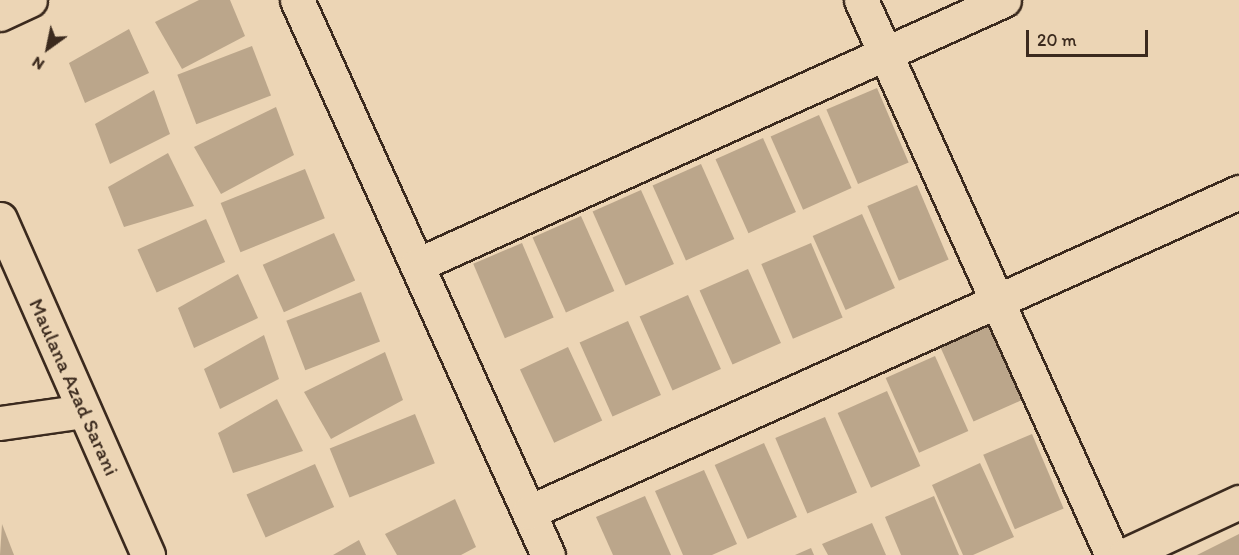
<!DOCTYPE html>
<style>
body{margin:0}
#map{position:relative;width:1239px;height:555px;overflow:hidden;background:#ecd5b5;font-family:Itim,sans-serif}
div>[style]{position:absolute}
.building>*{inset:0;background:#bba68b;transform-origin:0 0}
.roads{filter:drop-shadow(2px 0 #3b2a1e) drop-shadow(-2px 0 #3b2a1e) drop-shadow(0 2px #3b2a1e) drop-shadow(0 -2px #3b2a1e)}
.minor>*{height:33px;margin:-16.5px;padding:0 16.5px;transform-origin:16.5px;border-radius:16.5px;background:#ecd5b5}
.tertiary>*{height:33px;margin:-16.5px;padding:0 16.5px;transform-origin:16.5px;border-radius:16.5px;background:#ecd5b5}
span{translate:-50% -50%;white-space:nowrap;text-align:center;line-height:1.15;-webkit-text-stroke:5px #ecd5b5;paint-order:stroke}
.street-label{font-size:21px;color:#3b2a1e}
.north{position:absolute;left:18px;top:18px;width:60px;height:60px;-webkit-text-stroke:4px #ecd5b5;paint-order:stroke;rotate:213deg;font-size:16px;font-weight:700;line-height:24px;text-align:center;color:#3b2a1e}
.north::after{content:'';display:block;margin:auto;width:21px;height:27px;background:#3b2a1e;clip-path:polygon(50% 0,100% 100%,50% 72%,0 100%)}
.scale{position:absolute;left:1026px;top:30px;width:122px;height:27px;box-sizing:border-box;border:3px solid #3b2a1e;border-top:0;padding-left:8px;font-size:18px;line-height:21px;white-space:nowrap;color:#3b2a1e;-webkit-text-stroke:4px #ecd5b5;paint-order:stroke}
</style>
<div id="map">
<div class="building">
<div style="clip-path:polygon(199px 0,230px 0,245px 36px,182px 69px,155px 22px)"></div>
<div style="clip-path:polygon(129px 29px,149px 73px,85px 103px,69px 63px)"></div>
<div style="left:252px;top:46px;width:53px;height:80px;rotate:69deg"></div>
<div style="left:877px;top:88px;width:81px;height:55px;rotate:67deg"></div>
<div style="clip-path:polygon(154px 90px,170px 134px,110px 164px,95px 124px)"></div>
<div style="clip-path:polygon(276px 107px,294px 155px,221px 194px,194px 147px)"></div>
<div style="left:819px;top:115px;width:80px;height:53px;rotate:66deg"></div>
<div style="left:763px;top:138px;width:81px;height:52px;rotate:66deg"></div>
<div style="clip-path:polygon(168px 153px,194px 206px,124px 227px,108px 187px)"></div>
<div style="left:701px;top:164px;width:82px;height:53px;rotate:66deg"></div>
<div style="left:305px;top:169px;width:53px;height:91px;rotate:68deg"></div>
<div style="left:917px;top:185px;width:81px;height:54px;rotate:67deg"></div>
<div style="left:641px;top:190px;width:81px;height:53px;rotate:66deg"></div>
<div style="left:862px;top:214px;width:81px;height:54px;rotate:66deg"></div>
<div style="left:581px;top:216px;width:82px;height:53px;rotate:66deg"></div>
<div style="left:206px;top:219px;width:47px;height:75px;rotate:66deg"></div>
<div style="left:334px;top:233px;width:52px;height:78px;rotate:66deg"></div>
<div style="left:522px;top:243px;width:81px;height:53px;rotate:67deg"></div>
<div style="left:811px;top:243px;width:81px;height:54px;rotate:67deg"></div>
<div style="left:748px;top:269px;width:81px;height:53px;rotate:66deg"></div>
<div style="clip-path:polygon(238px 274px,258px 318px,194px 348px,178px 308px)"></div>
<div style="left:361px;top:292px;width:53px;height:80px;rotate:69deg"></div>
<div style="left:688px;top:295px;width:81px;height:53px;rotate:66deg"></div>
<div style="left:628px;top:321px;width:81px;height:53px;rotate:66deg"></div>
<div style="left:989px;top:326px;width:81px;height:53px;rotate:66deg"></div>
<div style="clip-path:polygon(264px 335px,279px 379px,220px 409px,204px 369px)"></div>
<div style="left:568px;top:347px;width:81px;height:53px;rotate:65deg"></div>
<div style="clip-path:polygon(385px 352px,403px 400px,331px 439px,304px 392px)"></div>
<div style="left:935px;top:356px;width:82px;height:54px;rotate:66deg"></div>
<div style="left:887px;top:391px;width:82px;height:54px;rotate:66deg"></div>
<div style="clip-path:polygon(277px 399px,303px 451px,233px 473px,218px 433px)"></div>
<div style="left:415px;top:414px;width:53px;height:92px;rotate:68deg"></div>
<div style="left:825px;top:417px;width:82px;height:54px;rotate:67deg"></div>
<div style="left:1032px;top:434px;width:81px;height:53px;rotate:67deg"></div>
<div style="left:764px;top:443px;width:81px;height:54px;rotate:66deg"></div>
<div style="clip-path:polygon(980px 463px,1014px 537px,973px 555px,963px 555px,932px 485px)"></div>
<div style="left:315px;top:464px;width:47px;height:75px;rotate:66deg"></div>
<div style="clip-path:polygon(704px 470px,737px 544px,712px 555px,683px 555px,655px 491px)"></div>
<div style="clip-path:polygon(645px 496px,671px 555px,613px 555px,596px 517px)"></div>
<div style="clip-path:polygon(934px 496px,959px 555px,901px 555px,885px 517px)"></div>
<div style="clip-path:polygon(455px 499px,476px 547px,461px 555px,397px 555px,385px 534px)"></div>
<div style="clip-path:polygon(872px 523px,886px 555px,828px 555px,822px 544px)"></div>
<div style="clip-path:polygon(2px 524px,14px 555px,0 555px)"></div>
<div style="clip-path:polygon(1239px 534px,1239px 555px,1197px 555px)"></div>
<div style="clip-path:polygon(359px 540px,366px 555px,333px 555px)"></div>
<div style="clip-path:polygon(811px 548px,814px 555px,795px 555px)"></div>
</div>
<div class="roads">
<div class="minor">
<div style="left:297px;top:0;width:609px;rotate:65.67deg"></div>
<div style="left:861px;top:0;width:609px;rotate:65.67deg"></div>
<div style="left:0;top:219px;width:367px;rotate:66.2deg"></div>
<div style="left:417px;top:265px;width:644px;rotate:-24.3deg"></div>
<div style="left:0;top:423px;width:85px;rotate:-8.1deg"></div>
<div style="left:529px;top:512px;width:779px;rotate:-24.26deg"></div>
<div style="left:1125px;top:555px;width:126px;rotate:-24.9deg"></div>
</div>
<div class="tertiary">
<div style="left:0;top:14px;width:33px;rotate:-25deg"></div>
</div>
</div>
<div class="street-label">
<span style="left:74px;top:387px;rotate:66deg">Maulana Azad Sarani</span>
</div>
<div class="north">N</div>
<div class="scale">20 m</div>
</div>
